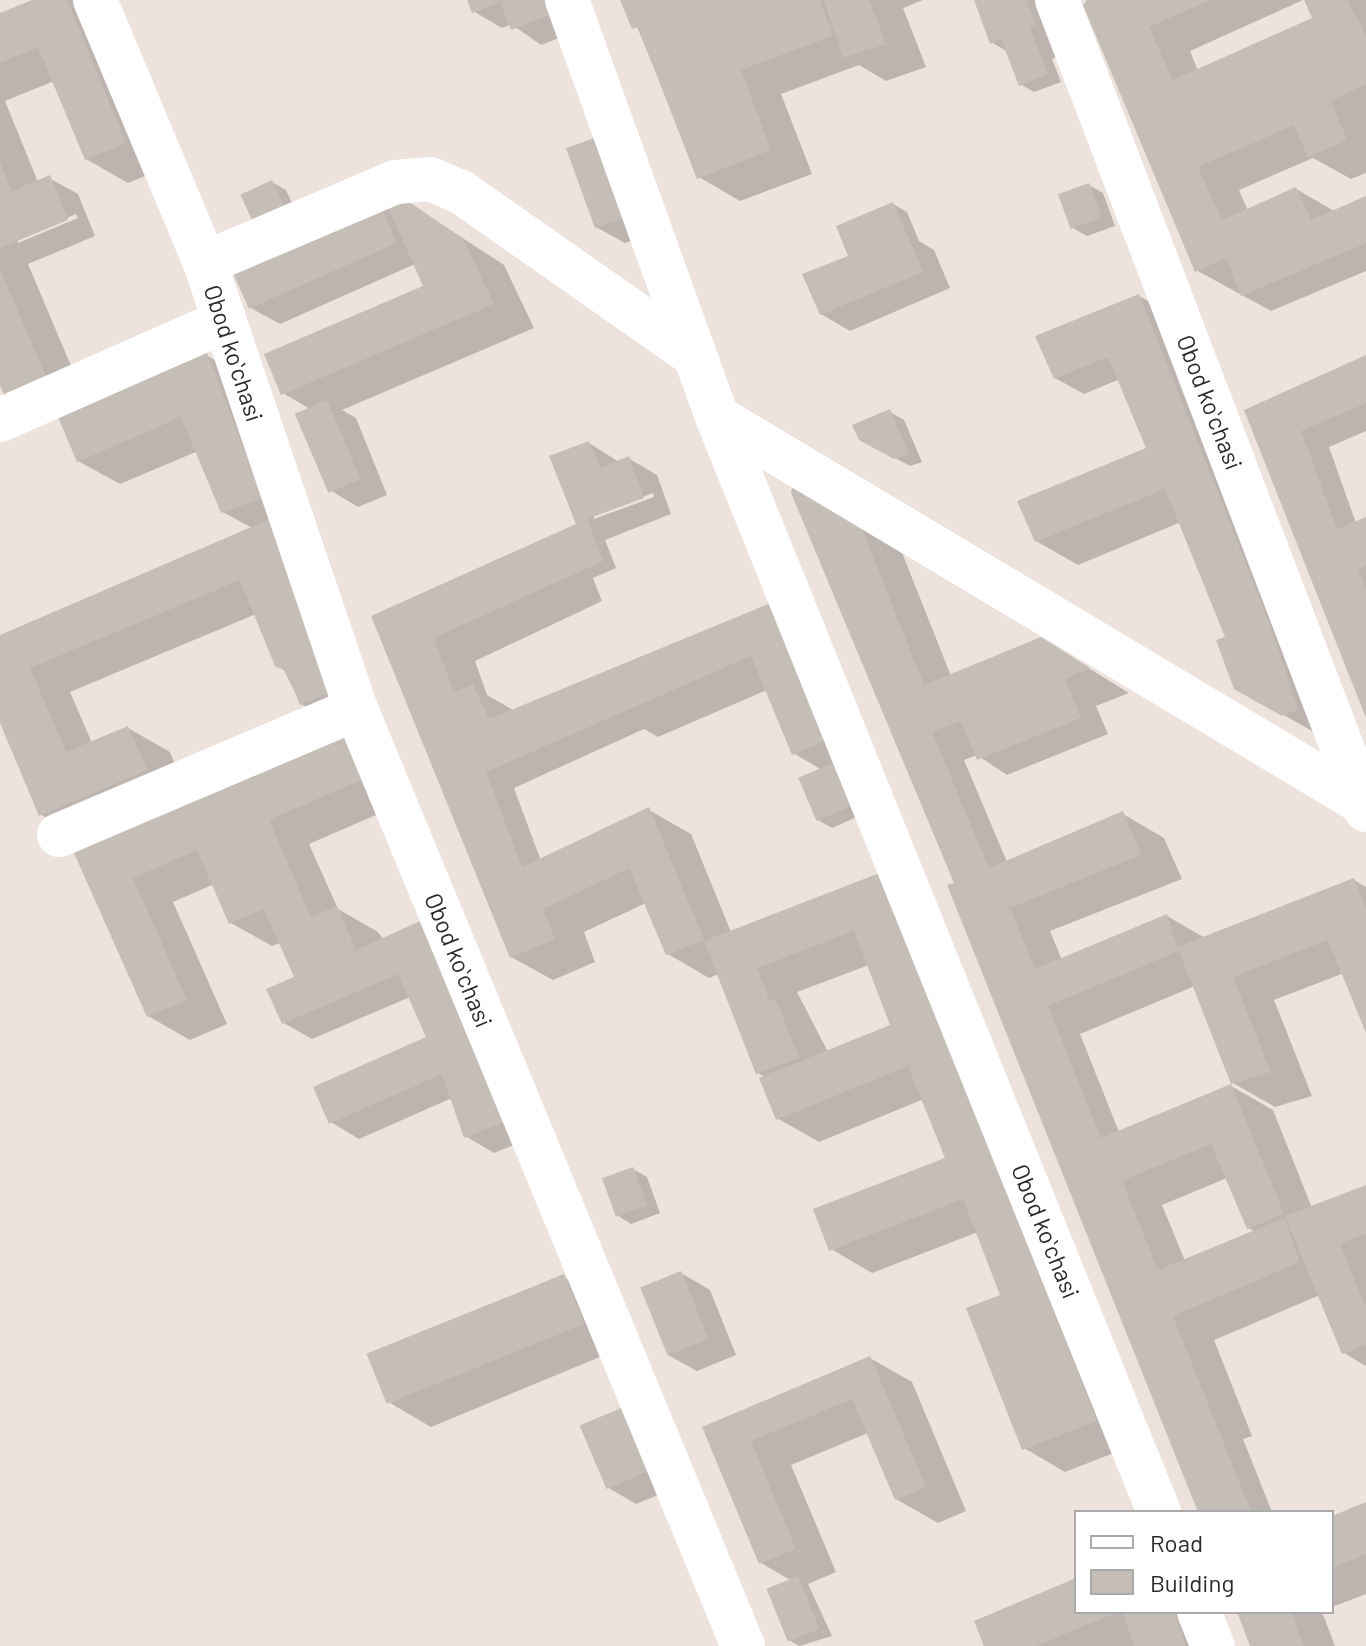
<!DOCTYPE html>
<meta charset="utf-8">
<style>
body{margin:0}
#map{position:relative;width:1366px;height:1646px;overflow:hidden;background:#ede2dc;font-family:Barlow,sans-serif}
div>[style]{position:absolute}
.shadow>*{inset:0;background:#0003}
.building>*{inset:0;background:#c4beb7;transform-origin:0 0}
.street>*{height:44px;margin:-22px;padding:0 22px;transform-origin:22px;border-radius:22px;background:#fff}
span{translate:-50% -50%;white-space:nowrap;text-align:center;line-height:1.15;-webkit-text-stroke:6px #fff;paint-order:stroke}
.street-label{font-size:24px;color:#2a2a2a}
.legend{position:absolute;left:1074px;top:1510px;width:260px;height:104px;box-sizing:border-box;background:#fff;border:2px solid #aaa;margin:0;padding:10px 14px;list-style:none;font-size:24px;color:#2a2a2a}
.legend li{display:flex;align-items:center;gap:16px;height:40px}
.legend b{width:40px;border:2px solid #aaa}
</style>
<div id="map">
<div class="shadow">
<div style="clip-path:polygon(evenodd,38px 0,79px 0,167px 167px,128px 183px,86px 159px,54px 81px,5px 101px,38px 182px,49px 178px,78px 194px,95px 236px,28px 264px,88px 406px,206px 355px,248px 379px,343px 728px,301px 704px,256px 614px,70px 692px,92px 743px,128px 728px,170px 752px,187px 794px,82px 838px,40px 814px,0 718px,0 638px,252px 528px,223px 512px,198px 451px,120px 484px,78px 461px,59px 415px,0 381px,0 16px,38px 0,76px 214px,78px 218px,18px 243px,18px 239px,76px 214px)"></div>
<div style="clip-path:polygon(469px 0,574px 0,585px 28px,541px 45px,511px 24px,502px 28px,473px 11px)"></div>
<div style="clip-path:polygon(626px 0,923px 0,903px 8px,926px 67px,886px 81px,859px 65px,781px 94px,812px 174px,740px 201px,699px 177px)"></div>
<div style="clip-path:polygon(976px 0,1058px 0,1077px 49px,1052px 59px,1061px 82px,1034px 92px,1020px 84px,1008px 52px,991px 42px)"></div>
<div style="clip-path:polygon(1089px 0,1303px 0,1190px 51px,1198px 71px,1314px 19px,1306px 0,1366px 0,1366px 173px,1351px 179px,1313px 158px,1239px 190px,1248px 211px,1296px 189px,1336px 212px,1366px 199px,1366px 271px,1271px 311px,1196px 270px)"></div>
<div style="clip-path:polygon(569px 148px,653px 233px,625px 243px,596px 227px)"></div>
<div style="clip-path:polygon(272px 182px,286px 190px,297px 214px,242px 194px)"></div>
<div style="clip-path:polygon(1089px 185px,1103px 193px,1115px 226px,1087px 236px,1073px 228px)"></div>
<div style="clip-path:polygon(395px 194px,504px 265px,534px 328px,342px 410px,356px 418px,387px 495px,358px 507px,330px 490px,310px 409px,283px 393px,426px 287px,415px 264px,280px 324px,251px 308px)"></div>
<div style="clip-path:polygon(893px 204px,907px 212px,919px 241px,934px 250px,950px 288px,850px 331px,821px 314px,851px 256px)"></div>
<div style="clip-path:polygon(1139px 296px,1168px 312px,1326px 726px,1312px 731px,1236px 688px,1230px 637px,1181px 522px,1078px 565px,1036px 541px,1151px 449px,1120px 379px,1084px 394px,1055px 378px)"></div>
<div style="clip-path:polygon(1366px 358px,1366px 431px,1329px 447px,1356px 523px,1366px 519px,1366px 713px,1246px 411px)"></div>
<div style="clip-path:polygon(890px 412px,904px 420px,922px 462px,910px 466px,860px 439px)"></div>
<div style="clip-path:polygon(evenodd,589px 443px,619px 462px,628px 458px,657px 475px,671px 514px,605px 540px,616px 568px,593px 578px,602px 601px,475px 661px,487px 695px,515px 711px,773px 604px,866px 813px,832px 828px,818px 820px,822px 770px,793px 753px,767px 690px,658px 737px,644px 729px,514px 788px,541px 861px,649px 810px,691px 834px,731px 932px,882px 874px,1137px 1444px,1065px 1472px,1024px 1448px,1003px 1296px,978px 1232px,872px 1273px,831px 1249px,948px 1159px,924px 1099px,819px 1142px,777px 1118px,765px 1077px,758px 1073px,719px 974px,709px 978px,668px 954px,646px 903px,584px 932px,595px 962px,553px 980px,511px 957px,374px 617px,579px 525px,589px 443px,653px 493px,654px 497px,594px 519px,594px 515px,653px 493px,589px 443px,869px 965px,893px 1026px,828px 1052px,797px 992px,869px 965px)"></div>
<div style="clip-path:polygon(evenodd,793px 493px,897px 540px,951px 676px,1041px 639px,1129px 693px,1096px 706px,1108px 734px,1007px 775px,977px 755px,964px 760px,1007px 862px,1123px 814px,1164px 838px,1182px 879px,1050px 931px,1062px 960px,1167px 916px,1205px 938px,1354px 880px,1366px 887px,1366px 1028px,1344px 973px,1274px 1000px,1312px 1096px,1275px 1107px,1233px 1083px,1195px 986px,1080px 1034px,1119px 1132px,1231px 1086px,1273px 1110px,1312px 1208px,1366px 1187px,1366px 1366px,1344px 1353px,1320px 1295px,1214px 1340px,1252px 1436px,1243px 1439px,1272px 1512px,1200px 1512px,956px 883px,793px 493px,1227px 1178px,1248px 1228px,1256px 1232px,1185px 1261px,1162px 1205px,1227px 1178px)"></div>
<div style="clip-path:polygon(353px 734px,413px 799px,309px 844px,338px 909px,378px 932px,534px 1137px,494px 1153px,465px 1136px,452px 1098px,359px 1139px,331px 1122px,428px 1038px,410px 997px,312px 1039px,284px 1023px,297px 977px,282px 942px,272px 946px,231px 923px,214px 884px,173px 902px,227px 1024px,190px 1040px,148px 1016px,77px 854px)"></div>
<div style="clip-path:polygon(633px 1169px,647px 1177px,660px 1213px,631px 1224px,617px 1215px)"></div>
<div style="clip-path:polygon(681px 1273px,710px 1290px,736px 1355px,697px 1371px,668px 1355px)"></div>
<div style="clip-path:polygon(563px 1277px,605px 1300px,624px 1347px,431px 1427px,390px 1403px)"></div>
<div style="clip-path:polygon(870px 1358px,912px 1382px,966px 1511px,938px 1523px,896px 1499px,868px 1433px,791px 1465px,836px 1572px,808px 1584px,832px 1636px,799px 1646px,789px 1640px,792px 1581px,761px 1563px,704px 1428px)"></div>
<div style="clip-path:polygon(620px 1410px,675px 1488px,636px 1504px,607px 1487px)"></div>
<div style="clip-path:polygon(1366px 1505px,1366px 1594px,1332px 1607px,1332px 1518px)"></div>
<div style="clip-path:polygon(1076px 1581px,1076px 1612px,1206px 1612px,1218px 1646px,986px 1646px)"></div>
<div style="clip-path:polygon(1240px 1612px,1322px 1612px,1335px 1646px,1254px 1646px)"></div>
</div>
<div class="building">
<div style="clip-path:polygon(32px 0,67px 0,126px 143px,85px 160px,38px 47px,0 63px,0 13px)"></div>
<div style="clip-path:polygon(467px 0,553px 0,557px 12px,511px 30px,500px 2px,472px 13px)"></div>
<div style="clip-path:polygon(620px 0,820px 0,833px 36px,741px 70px,771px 150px,697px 179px,638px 27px,632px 29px)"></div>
<div style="clip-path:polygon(824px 0,869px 0,886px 44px,843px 58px)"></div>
<div style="clip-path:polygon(974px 0,1027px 0,1036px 25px,1030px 27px,1048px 74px,1019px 86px,1001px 39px,990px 44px)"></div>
<div style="clip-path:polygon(1087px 0,1210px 0,1149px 27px,1173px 80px,1312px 18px,1304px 0,1347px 0,1366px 35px,1366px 84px,1331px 101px,1347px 140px,1308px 157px,1294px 125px,1198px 167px,1222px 220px,1296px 187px,1311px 220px,1366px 196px,1366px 243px,1241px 296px,1226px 258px,1195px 272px,1083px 5px)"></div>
<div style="left:597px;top:137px;width:85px;height:33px;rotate:70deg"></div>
<div style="clip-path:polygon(0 163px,12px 191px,50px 175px,68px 220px,0 248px)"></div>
<div style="left:272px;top:180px;width:29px;height:35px;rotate:65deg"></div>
<div style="left:1089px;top:183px;width:37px;height:33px;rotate:70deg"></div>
<div style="clip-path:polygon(395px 192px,463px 239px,494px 304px,281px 395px,264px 354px,423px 286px,384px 197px)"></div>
<div style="left:377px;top:198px;width:49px;height:162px;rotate:66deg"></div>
<div style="clip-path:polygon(893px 202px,923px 272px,820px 315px,802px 274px,848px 256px,836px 226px)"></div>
<div style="clip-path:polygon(0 269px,47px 379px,5px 397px,0 386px)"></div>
<div style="clip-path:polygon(1139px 294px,1269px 622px,1298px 710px,1282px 716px,1234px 689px,1216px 640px,1225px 637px,1165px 489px,1035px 542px,1017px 501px,1146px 448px,1108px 357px,1054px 379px,1035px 336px)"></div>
<div style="clip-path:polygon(207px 353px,263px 498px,221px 513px,181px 417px,77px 462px,58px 417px)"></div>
<div style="clip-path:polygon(1366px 355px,1366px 403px,1301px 431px,1337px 529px,1366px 517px,1366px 565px,1358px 569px,1366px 590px,1366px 718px,1244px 410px)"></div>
<div style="left:327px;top:400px;width:86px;height:35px;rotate:67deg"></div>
<div style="clip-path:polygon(890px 409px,909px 454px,894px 459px,859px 440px,852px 425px)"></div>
<div style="clip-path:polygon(589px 441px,600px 468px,629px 456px,644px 498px,587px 519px,603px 561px,434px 638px,454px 693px,473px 684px,489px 719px,773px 602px,829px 739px,792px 755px,751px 656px,486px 772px,522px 867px,649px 807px,704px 940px,666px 955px,629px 868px,543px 909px,555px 939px,510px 958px,371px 616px,576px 524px,549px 456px)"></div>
<div style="clip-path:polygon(795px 476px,856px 514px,924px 685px,1041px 637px,1090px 668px,1065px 679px,1081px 718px,977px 760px,961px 721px,932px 732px,989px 868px,1123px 811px,1141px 855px,1010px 908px,1035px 969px,1167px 914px,1177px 947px,1354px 878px,1366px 909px,1366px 1033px,1328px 940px,1233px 977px,1271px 1072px,1231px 1084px,1179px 951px,1048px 1006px,1101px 1138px,1231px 1084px,1284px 1214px,1247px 1229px,1211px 1144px,1122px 1181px,1158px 1270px,1284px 1218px,1300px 1262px,1173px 1316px,1251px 1512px,1198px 1512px,947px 885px,954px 883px,791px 493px)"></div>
<div style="clip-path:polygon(272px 518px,338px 689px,300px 705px,286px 671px,275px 666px,240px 580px,30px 668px,66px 752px,128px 726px,147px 770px,39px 816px,0 723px,0 635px)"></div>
<div style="clip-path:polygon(353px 731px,373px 775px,269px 820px,311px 917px,337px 906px,356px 950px,427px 918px,507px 1121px,464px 1138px,442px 1074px,329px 1124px,313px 1087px,426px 1037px,398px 974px,282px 1024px,266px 989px,294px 977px,264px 909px,229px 924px,197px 850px,133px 878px,187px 1000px,147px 1017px,74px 853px)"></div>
<div style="left:835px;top:762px;width:47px;height:40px;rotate:67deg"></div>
<div style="clip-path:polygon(882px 872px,1097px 1421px,1022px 1450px,966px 1308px,1000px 1295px,963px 1199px,829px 1251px,813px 1209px,945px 1158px,908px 1066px,776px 1120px,759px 1078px,890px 1025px,854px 931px,757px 968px,770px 1002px,776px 999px,799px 1058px,756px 1074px,704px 941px)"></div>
<div style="left:633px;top:1167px;width:41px;height:33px;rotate:70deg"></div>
<div style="clip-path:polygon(1366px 1185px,1366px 1234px,1340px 1244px,1366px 1308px,1366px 1345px,1342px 1354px,1285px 1216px)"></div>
<div style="left:681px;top:1271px;width:73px;height:44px;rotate:68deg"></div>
<div style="left:564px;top:1274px;width:54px;height:213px;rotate:68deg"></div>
<div style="clip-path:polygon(870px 1356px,926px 1487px,895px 1500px,852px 1399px,751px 1441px,796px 1549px,759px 1564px,702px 1427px)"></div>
<div style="left:621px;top:1408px;width:69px;height:45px;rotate:67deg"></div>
<div style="clip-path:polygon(1366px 1502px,1366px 1554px,1332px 1568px,1332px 1516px)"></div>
<div style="left:798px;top:1576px;width:57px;height:34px;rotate:68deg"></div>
<div style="clip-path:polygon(1076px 1578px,1076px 1612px,1117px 1612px,1036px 1646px,984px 1646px,974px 1621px)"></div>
<div style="clip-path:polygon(1122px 1612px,1174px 1612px,1186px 1646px,1134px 1646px)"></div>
<div style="clip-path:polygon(1237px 1612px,1291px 1612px,1304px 1646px,1250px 1646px)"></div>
</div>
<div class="street">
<div style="left:95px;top:0;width:285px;rotate:67.3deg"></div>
<div style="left:205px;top:263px;width:471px;rotate:71.3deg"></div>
<div style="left:356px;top:709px;width:1014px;rotate:67.56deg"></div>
<div style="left:567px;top:0;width:443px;rotate:70.2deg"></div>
<div style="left:717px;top:417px;width:1181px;rotate:68.02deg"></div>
<div style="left:1057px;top:0;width:867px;rotate:69.12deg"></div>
<div style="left:205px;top:263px;width:207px;rotate:-23deg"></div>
<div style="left:396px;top:182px;width:34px;rotate:-5deg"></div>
<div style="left:430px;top:179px;width:34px;rotate:23deg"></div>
<div style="left:461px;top:192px;width:284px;rotate:35deg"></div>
<div style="left:717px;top:417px;width:753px;rotate:30.86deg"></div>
<div style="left:0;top:420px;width:243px;rotate:-23.8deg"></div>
<div style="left:59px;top:835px;width:323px;rotate:-23deg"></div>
<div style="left:1199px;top:1612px;width:37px;rotate:68deg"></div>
</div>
<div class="street-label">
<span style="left:234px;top:353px;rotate:72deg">Obod koʻchasi</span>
<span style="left:1210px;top:402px;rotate:69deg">Obod koʻchasi</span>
<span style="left:459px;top:960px;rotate:68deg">Obod koʻchasi</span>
<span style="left:1046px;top:1231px;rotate:68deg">Obod koʻchasi</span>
</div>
<ul class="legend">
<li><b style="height:10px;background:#fff"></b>Road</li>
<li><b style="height:22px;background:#c4beb7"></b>Building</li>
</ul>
</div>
